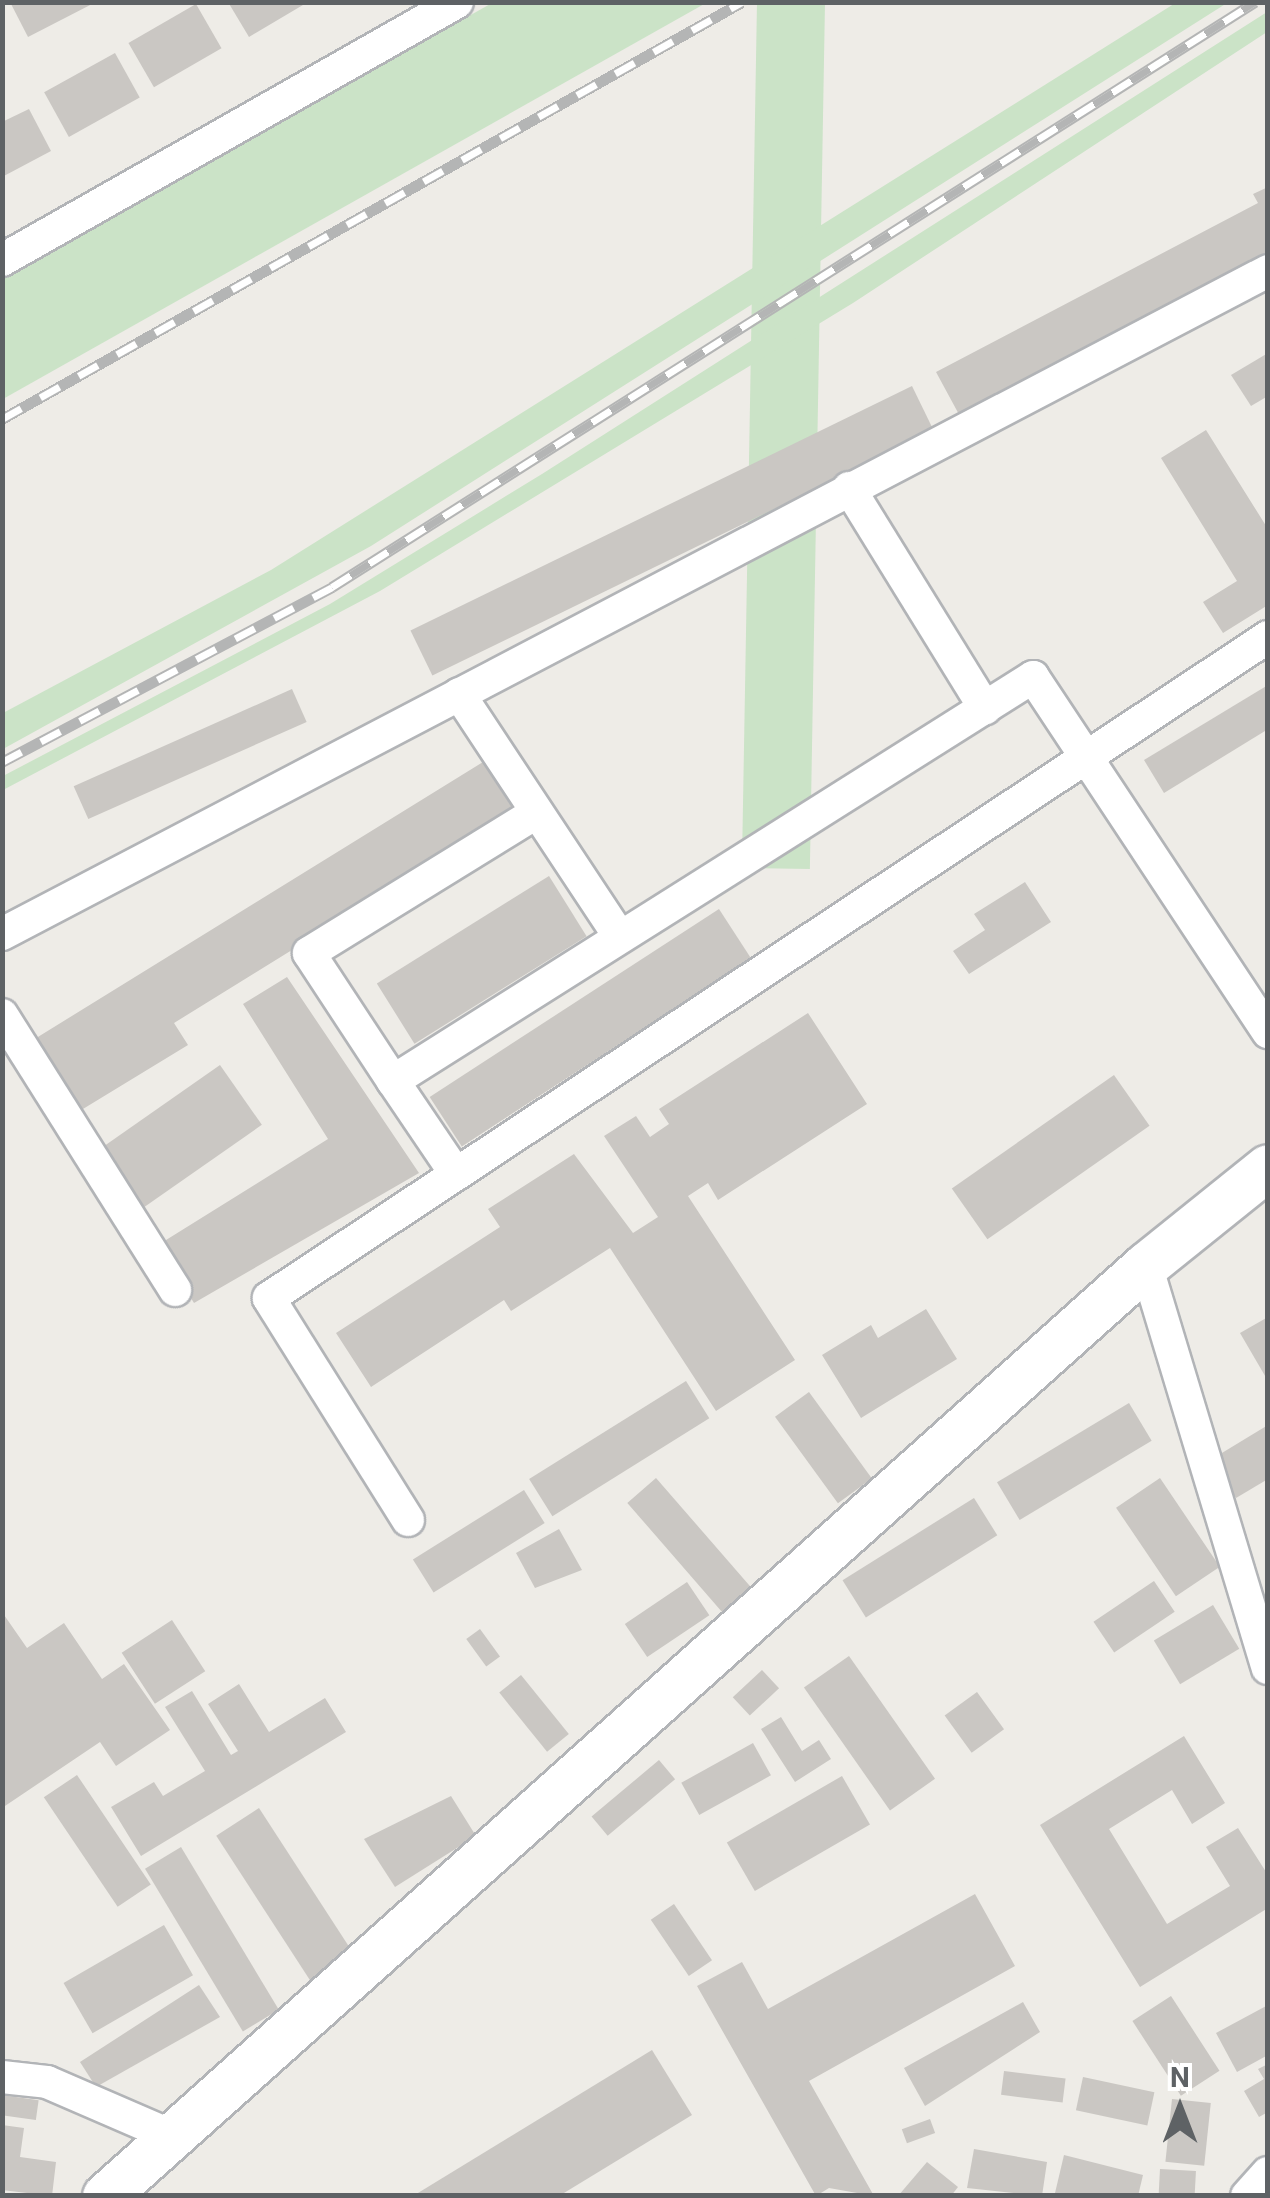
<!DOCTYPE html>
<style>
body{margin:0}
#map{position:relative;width:1270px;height:2198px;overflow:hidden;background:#eeece7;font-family:Roboto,sans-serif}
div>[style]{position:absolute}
.green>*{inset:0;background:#cbe3c7;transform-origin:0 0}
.building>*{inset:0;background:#cac7c3;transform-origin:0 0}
.roads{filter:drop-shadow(2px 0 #b2b4b7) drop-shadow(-2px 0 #b2b4b7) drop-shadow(0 2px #b2b4b7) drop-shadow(0 -2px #b2b4b7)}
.minor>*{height:32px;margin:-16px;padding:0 16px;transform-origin:16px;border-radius:16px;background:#fff}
.secondary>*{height:45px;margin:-22.5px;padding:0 22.5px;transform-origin:22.5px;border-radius:22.5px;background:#fff}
.rail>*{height:11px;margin-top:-5.5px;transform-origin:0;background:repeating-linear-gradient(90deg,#fff 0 22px,#b4b5b5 0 44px);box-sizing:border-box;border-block:2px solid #b4b5b5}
span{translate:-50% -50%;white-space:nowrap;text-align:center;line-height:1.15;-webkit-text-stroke:9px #fff;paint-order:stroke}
.frame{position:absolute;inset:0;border:5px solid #5e6265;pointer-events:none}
.north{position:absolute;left:1130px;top:2058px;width:100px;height:100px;-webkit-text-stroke:8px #fff;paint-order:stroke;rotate:0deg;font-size:28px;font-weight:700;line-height:40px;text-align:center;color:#5e6265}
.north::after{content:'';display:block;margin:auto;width:35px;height:45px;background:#5e6265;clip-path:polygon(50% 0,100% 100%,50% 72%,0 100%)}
</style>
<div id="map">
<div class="green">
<div style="left:757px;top:2px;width:68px;height:866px;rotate:1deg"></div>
<div style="clip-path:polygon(1177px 2px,1227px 3px,371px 546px,3px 749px,3px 713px,271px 570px)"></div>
<div style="clip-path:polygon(492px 3px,706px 3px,3px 399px,3px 279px)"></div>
<div style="clip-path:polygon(1267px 12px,1267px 32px,853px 303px,380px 591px,3px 790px,3px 776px,330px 604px,542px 474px)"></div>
</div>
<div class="building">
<div style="clip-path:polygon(10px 2px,96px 2px,28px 37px)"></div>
<div style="clip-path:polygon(228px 2px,308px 2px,249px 37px)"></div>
<div style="left:196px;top:4px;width:51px;height:78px;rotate:60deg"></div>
<div style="left:115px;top:53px;width:51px;height:81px;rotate:61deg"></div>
<div style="clip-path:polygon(29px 109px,51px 151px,2px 177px,2px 122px)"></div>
<div style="clip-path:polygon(1268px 187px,1268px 261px,962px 420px,936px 372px,1258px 203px,1253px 194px)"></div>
<div style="clip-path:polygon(1268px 353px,1268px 396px,1251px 406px,1231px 375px)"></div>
<div style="left:912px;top:386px;width:50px;height:558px;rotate:64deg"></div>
<div style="clip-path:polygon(1206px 430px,1268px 529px,1268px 605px,1223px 633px,1203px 602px,1237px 581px,1161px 458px)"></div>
<div style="clip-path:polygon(1268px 685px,1265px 731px,1164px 793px,1144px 760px)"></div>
<div style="left:292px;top:689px;width:36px;height:239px;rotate:66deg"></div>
<div style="clip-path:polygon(483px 762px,515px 812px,174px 1023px,188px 1045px,78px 1112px,33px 1040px)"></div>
<div style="left:549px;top:876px;width:71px;height:203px;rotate:58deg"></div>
<div style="clip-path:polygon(1025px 882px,1051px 922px,969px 974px,953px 951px,985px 930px,974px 914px)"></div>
<div style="left:719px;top:909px;width:59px;height:345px;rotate:57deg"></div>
<div style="clip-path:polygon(287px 977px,419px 1173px,194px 1303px,158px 1245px,328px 1139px,243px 1004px)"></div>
<div style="clip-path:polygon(808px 1013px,867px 1104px,718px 1200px,708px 1183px,688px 1196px,795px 1360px,716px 1411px,610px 1248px,511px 1311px,504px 1300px,371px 1387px,336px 1333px,500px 1227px,488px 1209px,574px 1154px,633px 1233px,658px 1217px,604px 1136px,636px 1116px,650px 1137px,669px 1124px,659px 1109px)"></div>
<div style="left:220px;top:1065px;width:73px;height:147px;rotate:55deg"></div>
<div style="left:1114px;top:1075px;width:62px;height:198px;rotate:55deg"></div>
<div style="clip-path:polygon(926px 1309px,957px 1359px,861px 1418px,822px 1355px,871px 1325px,878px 1338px)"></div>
<div style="clip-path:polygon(1268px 1317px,1268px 1381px,1240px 1333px)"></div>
<div style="left:686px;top:1381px;width:44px;height:185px;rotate:58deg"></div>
<div style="left:809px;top:1392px;width:107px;height:42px;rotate:54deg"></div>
<div style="left:1129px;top:1403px;width:44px;height:154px;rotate:59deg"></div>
<div style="clip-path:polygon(1268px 1425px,1268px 1479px,1236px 1498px,1212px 1459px)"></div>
<div style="left:656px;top:1478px;width:150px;height:38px;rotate:49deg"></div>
<div style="left:1160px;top:1478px;width:107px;height:53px;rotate:56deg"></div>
<div style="left:524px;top:1490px;width:39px;height:131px;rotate:58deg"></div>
<div style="left:974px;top:1498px;width:44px;height:155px;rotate:58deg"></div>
<div style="clip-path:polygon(559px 1529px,582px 1570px,535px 1588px,516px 1553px)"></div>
<div style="left:1154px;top:1581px;width:37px;height:73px;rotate:56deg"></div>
<div style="left:687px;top:1582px;width:40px;height:75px;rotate:56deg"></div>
<div style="left:1213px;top:1605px;width:51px;height:69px;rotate:59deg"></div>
<div style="clip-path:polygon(2px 1612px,27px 1648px,64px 1623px,102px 1679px,124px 1664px,170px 1730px,116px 1766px,100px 1742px,2px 1808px)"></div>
<div style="left:172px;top:1620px;width:61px;height:60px;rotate:57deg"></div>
<div style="left:480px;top:1629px;width:34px;height:17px;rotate:54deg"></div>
<div style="left:849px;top:1656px;width:150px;height:55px;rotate:55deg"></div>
<div style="left:762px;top:1670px;width:25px;height:40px;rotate:47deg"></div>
<div style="left:521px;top:1675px;width:76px;height:28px;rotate:51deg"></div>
<div style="clip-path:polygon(239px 1684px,269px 1732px,325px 1698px,346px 1732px,141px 1856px,111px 1807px,154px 1782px,163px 1796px,205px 1771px,165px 1707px,192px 1691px,231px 1755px,238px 1751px,208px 1704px)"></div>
<div style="left:977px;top:1692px;width:46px;height:40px;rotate:54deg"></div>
<div style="clip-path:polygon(781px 1717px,802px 1751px,819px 1740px,831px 1759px,795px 1782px,761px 1729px)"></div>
<div style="clip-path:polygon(1184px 1736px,1225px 1803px,1192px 1824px,1172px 1790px,1109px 1829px,1167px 1924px,1230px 1886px,1206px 1847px,1238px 1828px,1268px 1875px,1268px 1908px,1140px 1987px,1040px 1825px)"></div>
<div style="left:753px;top:1743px;width:37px;height:82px;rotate:61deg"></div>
<div style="left:659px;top:1760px;width:25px;height:88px;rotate:50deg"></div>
<div style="left:77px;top:1775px;width:132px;height:40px;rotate:56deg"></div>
<div style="left:842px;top:1776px;width:56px;height:133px;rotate:60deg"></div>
<div style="clip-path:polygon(451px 1796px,476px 1836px,395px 1887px,364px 1839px)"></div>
<div style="left:259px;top:1808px;width:174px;height:51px;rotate:57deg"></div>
<div style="left:181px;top:1847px;width:190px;height:42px;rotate:59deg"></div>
<div style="clip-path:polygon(975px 1894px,1015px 1966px,809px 2081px,874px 2196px,829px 2188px,816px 2196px,697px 1986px,742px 1962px,768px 2009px)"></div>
<div style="left:674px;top:1904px;width:68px;height:28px;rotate:56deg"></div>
<div style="left:164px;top:1925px;width:58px;height:116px;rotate:60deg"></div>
<div style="clip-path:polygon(199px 1985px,220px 2017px,96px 2087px,80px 2062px)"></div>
<div style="left:1171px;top:1996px;width:89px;height:46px;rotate:57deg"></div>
<div style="clip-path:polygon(1023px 2002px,1040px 2032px,925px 2106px,904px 2068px)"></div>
<div style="clip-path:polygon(1268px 2005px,1268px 2055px,1237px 2072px,1216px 2033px)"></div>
<div style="clip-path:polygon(652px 2050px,692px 2115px,559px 2196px,413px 2196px)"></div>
<div style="clip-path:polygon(1268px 2064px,1268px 2112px,1259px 2117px,1244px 2091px,1264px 2079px,1258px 2069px)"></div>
<div style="left:1004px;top:2071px;width:62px;height:24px;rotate:7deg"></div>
<div style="left:1083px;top:2077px;width:73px;height:34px;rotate:12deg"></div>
<div style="left:2px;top:2095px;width:37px;height:20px;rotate:8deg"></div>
<div style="left:1172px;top:2099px;width:39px;height:63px;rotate:6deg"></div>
<div style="left:930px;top:2119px;width:15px;height:30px;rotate:70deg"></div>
<div style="clip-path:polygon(2px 2125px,24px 2128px,20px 2157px,56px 2162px,52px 2196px,2px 2190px)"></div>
<div style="clip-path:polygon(974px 2149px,1047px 2162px,1042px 2196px,967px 2188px)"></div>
<div style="clip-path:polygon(1064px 2155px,1143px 2175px,1138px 2196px,1055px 2193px)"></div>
<div style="clip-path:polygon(927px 2162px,958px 2187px,951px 2196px,898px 2196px)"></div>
<div style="left:1160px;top:2169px;width:36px;height:27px;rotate:3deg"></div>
</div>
<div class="roads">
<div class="minor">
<div style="left:2px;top:260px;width:523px;rotate:-29.55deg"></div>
<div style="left:849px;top:488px;width:259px;rotate:58.3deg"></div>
<div style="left:459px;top:694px;width:291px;rotate:56.5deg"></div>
<div style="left:2px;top:934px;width:1429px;rotate:-27.64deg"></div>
<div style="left:2px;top:1015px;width:325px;rotate:57.8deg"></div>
<div style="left:393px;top:1081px;width:153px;rotate:-123.3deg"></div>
<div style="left:309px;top:953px;width:267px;rotate:-31.7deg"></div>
<div style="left:456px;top:1174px;width:112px;rotate:-124.1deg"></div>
<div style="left:393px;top:1081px;width:757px;rotate:-32.26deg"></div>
<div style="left:1033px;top:677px;width:426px;rotate:56.5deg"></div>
<div style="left:1146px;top:1265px;width:421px;rotate:73.2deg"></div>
<div style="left:408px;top:1520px;width:262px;rotate:-122.1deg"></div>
<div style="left:269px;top:1298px;width:1198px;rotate:-33.49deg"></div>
<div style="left:2px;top:2077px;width:45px;rotate:6.3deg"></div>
<div style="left:47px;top:2082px;width:136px;rotate:23.4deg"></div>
<div style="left:1247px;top:2196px;width:31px;rotate:-48deg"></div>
</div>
<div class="secondary">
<div style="left:105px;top:2196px;width:1397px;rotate:-41.81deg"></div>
<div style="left:1146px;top:1265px;width:156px;rotate:-38.8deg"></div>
</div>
</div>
<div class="rail">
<div style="left:2px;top:419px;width:849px;rotate:-29.4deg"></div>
<div style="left:2px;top:762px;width:374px;rotate:-27.9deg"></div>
<div style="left:332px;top:587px;width:1093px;rotate:-32.37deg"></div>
</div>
<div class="frame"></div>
<div class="north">N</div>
</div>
